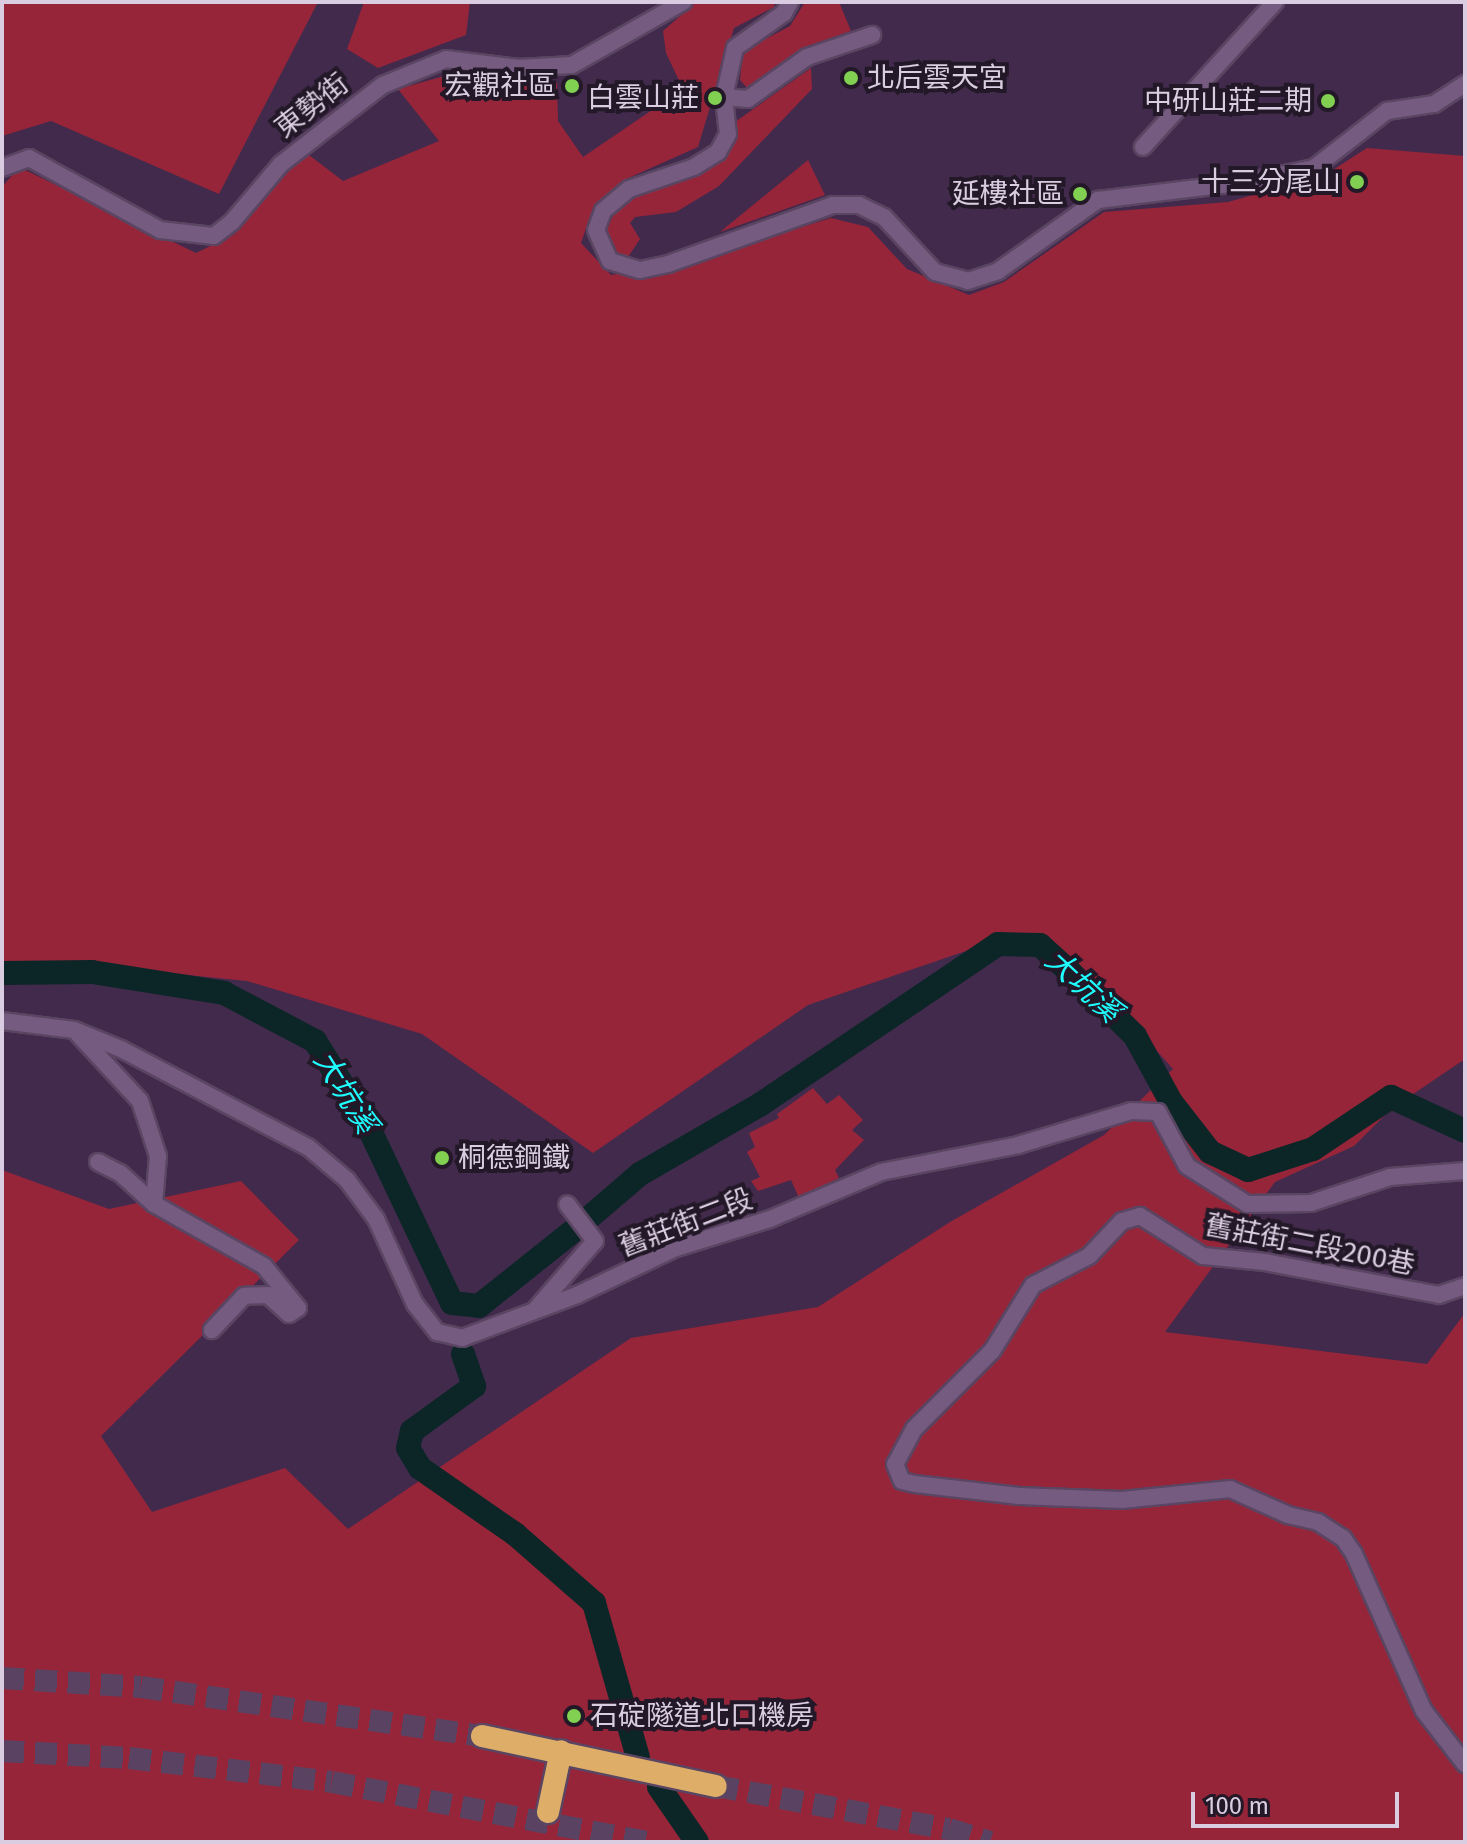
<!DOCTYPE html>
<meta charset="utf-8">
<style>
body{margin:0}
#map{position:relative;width:1467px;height:1844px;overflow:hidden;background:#422a4c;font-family:"Fira Sans","Noto Sans TC",sans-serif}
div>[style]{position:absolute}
.green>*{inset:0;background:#96253a}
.river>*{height:24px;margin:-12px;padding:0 12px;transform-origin:12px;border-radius:12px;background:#0c2627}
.highway-tunnel>*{height:22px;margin-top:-11px;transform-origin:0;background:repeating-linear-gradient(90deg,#594262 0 22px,transparent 0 33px)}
.roads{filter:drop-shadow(2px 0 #5a4562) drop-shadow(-2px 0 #5a4562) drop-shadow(0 2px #5a4562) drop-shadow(0 -2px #5a4562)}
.minor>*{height:16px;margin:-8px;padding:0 8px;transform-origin:8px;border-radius:8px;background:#755b80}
.highway>*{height:22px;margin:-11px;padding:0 11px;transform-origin:11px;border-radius:11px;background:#deae69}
.dots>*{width:22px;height:22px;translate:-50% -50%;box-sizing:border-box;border:4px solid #231827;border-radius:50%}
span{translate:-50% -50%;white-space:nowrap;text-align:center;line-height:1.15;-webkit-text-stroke:8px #231827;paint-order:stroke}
.poi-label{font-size:28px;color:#dacce1}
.left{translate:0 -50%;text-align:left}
.right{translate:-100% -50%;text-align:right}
.street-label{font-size:28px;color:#dacce1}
.water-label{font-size:30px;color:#1ffeff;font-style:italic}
.frame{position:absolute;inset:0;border:4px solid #dacce1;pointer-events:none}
.scale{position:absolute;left:1191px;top:1792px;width:208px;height:36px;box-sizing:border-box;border:4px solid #dacce1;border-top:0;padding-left:10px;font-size:24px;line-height:28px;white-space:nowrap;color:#dacce1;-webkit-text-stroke:6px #231827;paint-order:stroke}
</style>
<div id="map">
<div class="green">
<div style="clip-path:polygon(2px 2px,318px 2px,219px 194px,51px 121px,2px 136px)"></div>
<div style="clip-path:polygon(364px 2px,470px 2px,466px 35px,378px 68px,347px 49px)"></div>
<div style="clip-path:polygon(696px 2px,775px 2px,774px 7px,734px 28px,698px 147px,624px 180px,593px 208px,581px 243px,611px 275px,675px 265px,831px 218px,868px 227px,907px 269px,969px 295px,1004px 282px,1104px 212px,1228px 202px,1325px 175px,1367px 148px,1465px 156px,1465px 1059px,1391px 1109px,1354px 1146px,1275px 1182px,1165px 1332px,1427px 1364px,1465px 1313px,1465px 1842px,2px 1842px,2px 1170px,109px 1209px,241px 1181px,299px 1240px,101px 1436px,152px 1512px,285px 1468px,348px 1529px,631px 1338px,818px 1307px,950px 1222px,1104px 1135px,1173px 1069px,1082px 967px,998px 940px,808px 1005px,593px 1153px,422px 1034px,247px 981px,128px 969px,2px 975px,2px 187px,19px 167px,196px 253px,235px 234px,275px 179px,309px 155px,343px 181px,439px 141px,398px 89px,455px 73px,557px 83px,558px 121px,583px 157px,683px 89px,666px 53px,663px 31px)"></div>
<div style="clip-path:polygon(805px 2px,839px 2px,851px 31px,802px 48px,748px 89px,740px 80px,743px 51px,790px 26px)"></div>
<div style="clip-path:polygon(811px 68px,812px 89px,719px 186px,676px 212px,635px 217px,630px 223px,640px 239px,628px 257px,613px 255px,602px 240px,617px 207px,633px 196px,709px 170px,735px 122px)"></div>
<div style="clip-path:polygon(808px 160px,825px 195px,720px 232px)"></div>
<div style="clip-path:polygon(813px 1088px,827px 1104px,839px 1095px,863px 1120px,852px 1130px,864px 1140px,835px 1170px,839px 1178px,799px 1198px,791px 1180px,758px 1191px,751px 1181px,760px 1177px,747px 1152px,755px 1147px,749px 1133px,779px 1118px,777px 1114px)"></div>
</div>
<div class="river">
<div style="left:2px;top:973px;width:90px;rotate:-0.6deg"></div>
<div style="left:92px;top:972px;width:134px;rotate:9deg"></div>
<div style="left:224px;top:993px;width:103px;rotate:27.8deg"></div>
<div style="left:315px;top:1041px;width:96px;rotate:57.8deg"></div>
<div style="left:366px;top:1122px;width:200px;rotate:64.6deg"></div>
<div style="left:452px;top:1303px;width:27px;rotate:6deg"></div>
<div style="left:479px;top:1306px;width:120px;rotate:-38.6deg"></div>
<div style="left:591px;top:1216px;width:65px;rotate:-40.6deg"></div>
<div style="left:640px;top:1174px;width:140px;rotate:-30deg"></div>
<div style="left:761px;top:1104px;width:286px;rotate:-34deg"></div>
<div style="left:998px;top:944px;width:42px;rotate:1.4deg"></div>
<div style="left:1040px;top:945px;width:42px;rotate:42.1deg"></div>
<div style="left:1071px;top:973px;width:90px;rotate:44.5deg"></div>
<div style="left:1135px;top:1036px;width:75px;rotate:61.4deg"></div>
<div style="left:1171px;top:1102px;width:63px;rotate:52deg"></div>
<div style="left:1210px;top:1152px;width:42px;rotate:25.3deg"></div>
<div style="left:1248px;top:1170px;width:68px;rotate:-17.9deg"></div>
<div style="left:1313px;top:1149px;width:94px;rotate:-33.7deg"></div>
<div style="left:1391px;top:1097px;width:81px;rotate:24.7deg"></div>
<div style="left:463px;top:1354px;width:34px;rotate:71deg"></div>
<div style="left:474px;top:1386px;width:77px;rotate:144deg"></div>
<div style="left:412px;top:1431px;width:17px;rotate:103deg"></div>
<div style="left:408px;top:1448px;width:23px;rotate:59deg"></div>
<div style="left:420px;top:1468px;width:116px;rotate:34.8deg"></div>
<div style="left:515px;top:1534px;width:105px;rotate:41.1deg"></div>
<div style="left:594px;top:1603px;width:160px;rotate:74.1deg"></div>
<div style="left:659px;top:1787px;width:67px;rotate:55.4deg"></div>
</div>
<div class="highway-tunnel">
<div style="left:2px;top:1678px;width:139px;rotate:3.7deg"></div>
<div style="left:141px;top:1687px;width:345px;rotate:8.2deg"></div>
<div style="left:2px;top:1751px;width:127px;rotate:3.2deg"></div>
<div style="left:129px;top:1758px;width:204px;rotate:6.7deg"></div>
<div style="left:332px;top:1782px;width:321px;rotate:10.8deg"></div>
<div style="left:716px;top:1786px;width:237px;rotate:10.5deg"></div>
<div style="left:949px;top:1829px;width:43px;rotate:17.6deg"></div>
</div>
<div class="roads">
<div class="minor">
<div style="left:790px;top:2px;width:13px;rotate:119deg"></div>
<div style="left:784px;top:13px;width:60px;rotate:144.5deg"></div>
<div style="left:735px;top:48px;width:50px;rotate:102.7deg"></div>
<div style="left:724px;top:97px;width:37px;rotate:84deg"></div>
<div style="left:728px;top:134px;width:21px;rotate:119deg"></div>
<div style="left:718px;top:152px;width:28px;rotate:148deg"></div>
<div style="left:694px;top:167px;width:69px;rotate:161.3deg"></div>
<div style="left:629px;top:189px;width:34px;rotate:140deg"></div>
<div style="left:603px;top:211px;width:20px;rotate:110deg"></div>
<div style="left:596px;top:230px;width:34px;rotate:66deg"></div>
<div style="left:610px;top:261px;width:31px;rotate:17deg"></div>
<div style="left:640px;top:270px;width:29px;rotate:-12deg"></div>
<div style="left:668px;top:264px;width:175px;rotate:-19.7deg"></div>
<div style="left:833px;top:205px;width:26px"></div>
<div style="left:859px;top:205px;width:28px;rotate:26deg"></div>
<div style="left:884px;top:217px;width:75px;rotate:47.2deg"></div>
<div style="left:935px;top:272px;width:34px;rotate:15deg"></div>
<div style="left:968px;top:281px;width:32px;rotate:-18deg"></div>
<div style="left:998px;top:271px;width:123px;rotate:-35.4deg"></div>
<div style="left:1098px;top:200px;width:149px;rotate:-6.9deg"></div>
<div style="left:1246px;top:182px;width:69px;rotate:-11.6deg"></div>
<div style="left:1314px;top:168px;width:93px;rotate:-38deg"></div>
<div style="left:1387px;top:111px;width:48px;rotate:-8.5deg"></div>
<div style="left:1434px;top:104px;width:37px;rotate:-33deg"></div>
<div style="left:724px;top:97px;width:24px;rotate:5deg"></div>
<div style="left:748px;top:99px;width:72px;rotate:-35.4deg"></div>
<div style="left:807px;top:57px;width:69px;rotate:-18.7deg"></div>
<div style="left:1143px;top:147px;width:196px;rotate:-47.7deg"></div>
<div style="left:2px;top:168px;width:29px;rotate:-20deg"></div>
<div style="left:29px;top:158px;width:149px;rotate:28.8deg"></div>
<div style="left:160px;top:230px;width:54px;rotate:6.3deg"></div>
<div style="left:214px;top:236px;width:23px;rotate:-38deg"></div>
<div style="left:232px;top:222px;width:76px;rotate:-49.8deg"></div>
<div style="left:281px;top:164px;width:129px;rotate:-37.8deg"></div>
<div style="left:383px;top:85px;width:68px;rotate:-22.4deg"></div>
<div style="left:446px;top:59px;width:73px;rotate:7.1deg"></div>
<div style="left:518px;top:68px;width:54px;rotate:-3.2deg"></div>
<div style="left:572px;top:65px;width:128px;rotate:-29.6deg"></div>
<div style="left:2px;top:1021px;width:73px;rotate:7.1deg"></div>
<div style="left:74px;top:1030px;width:51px;rotate:22deg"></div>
<div style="left:121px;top:1049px;width:211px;rotate:27.7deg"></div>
<div style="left:308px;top:1147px;width:51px;rotate:40.2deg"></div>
<div style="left:347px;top:1180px;width:49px;rotate:53.4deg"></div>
<div style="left:376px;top:1219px;width:94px;rotate:65.4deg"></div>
<div style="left:415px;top:1304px;width:36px;rotate:52deg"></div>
<div style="left:437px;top:1332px;width:26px;rotate:13deg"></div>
<div style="left:462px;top:1338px;width:123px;rotate:-20.5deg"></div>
<div style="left:577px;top:1295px;width:110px;rotate:-25.4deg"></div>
<div style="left:676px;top:1248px;width:98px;rotate:-17.1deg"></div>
<div style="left:770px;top:1219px;width:121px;rotate:-22.9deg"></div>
<div style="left:881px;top:1172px;width:140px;rotate:-11.1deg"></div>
<div style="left:1018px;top:1145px;width:118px;rotate:-16.7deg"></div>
<div style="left:1131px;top:1111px;width:27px;rotate:2deg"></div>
<div style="left:1158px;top:1112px;width:61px;rotate:61.8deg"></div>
<div style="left:1187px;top:1166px;width:71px;rotate:32.3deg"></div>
<div style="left:1247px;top:1204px;width:64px;rotate:-0.9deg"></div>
<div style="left:1311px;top:1203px;width:83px;rotate:-18.2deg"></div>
<div style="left:1390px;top:1177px;width:75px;rotate:-4.6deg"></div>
<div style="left:78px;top:1034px;width:91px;rotate:47.2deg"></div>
<div style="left:140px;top:1101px;width:58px;rotate:71.9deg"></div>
<div style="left:158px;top:1156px;width:48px;rotate:94.8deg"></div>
<div style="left:98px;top:1162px;width:25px;rotate:27deg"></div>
<div style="left:120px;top:1173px;width:46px;rotate:42.4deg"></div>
<div style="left:154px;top:1204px;width:126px;rotate:29.4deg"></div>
<div style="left:264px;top:1266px;width:54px;rotate:51deg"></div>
<div style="left:298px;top:1308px;width:11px;rotate:146deg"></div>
<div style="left:289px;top:1314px;width:28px;rotate:-138deg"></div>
<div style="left:268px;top:1295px;width:24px;rotate:178deg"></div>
<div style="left:244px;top:1296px;width:47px;rotate:133.3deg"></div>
<div style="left:1465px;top:1286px;width:28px;rotate:161deg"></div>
<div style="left:1439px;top:1295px;width:177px;rotate:-169.3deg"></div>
<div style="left:1265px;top:1262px;width:62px;rotate:-174.5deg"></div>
<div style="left:1203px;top:1256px;width:75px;rotate:-147.6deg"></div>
<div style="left:1140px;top:1216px;width:19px;rotate:164deg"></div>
<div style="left:1122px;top:1221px;width:48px;rotate:133.3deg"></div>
<div style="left:1089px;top:1256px;width:63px;rotate:152.6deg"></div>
<div style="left:1033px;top:1285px;width:78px;rotate:121.8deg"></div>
<div style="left:992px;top:1351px;width:110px;rotate:135deg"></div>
<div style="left:914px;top:1429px;width:40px;rotate:118deg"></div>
<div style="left:895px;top:1464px;width:18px;rotate:68deg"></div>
<div style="left:902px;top:1481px;width:13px;rotate:13deg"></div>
<div style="left:915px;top:1484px;width:105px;rotate:6.6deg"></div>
<div style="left:1019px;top:1496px;width:103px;rotate:2.2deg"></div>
<div style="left:1122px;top:1500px;width:109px;rotate:-5.8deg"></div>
<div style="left:1230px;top:1489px;width:64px;rotate:24.1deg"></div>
<div style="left:1288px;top:1515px;width:31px;rotate:13deg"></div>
<div style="left:1318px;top:1522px;width:30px;rotate:33deg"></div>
<div style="left:1343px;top:1538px;width:19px;rotate:55deg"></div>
<div style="left:1354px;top:1554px;width:172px;rotate:66deg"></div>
<div style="left:1424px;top:1711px;width:67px;rotate:52.3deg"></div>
<div style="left:535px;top:1310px;width:91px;rotate:-49deg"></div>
<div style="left:595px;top:1241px;width:46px;rotate:-127.1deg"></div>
</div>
<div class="highway">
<div style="left:482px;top:1736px;width:239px;rotate:12.1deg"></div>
<div style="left:548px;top:1812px;width:62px;rotate:-78deg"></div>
</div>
</div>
<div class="dots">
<div style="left:851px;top:78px;background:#81d051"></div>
<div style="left:572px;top:86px;background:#81d051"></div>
<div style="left:715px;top:98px;background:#81d051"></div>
<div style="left:1328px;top:101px;background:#81d051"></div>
<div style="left:1357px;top:182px;background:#81d051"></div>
<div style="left:1080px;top:194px;background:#81d051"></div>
<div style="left:442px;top:1158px;background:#81d051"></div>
<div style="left:574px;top:1716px;background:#81d051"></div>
</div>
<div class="poi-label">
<span class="left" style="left:867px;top:78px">北后雲天宮</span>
<span class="right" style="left:556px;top:86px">宏觀社區</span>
<span class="right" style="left:699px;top:98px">白雲山莊</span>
<span class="right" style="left:1312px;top:101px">中研山莊二期</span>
<span class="right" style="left:1341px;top:182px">十三分尾山</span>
<span class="right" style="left:1064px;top:194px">延樓社區</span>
<span class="left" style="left:458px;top:1158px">桐德鋼鐵</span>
<span class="left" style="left:590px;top:1716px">石碇隧道北口機房</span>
</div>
<div class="street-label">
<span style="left:312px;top:106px;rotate:-38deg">東勢街</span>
<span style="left:686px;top:1223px;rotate:-21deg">舊莊街二段</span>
<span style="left:1310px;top:1245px;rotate:11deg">舊莊街二段200巷</span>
</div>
<div class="water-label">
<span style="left:1083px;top:986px;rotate:43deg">大坑溪</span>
<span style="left:345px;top:1092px;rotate:58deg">大坑溪</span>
</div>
<div class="frame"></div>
<div class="scale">100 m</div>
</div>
